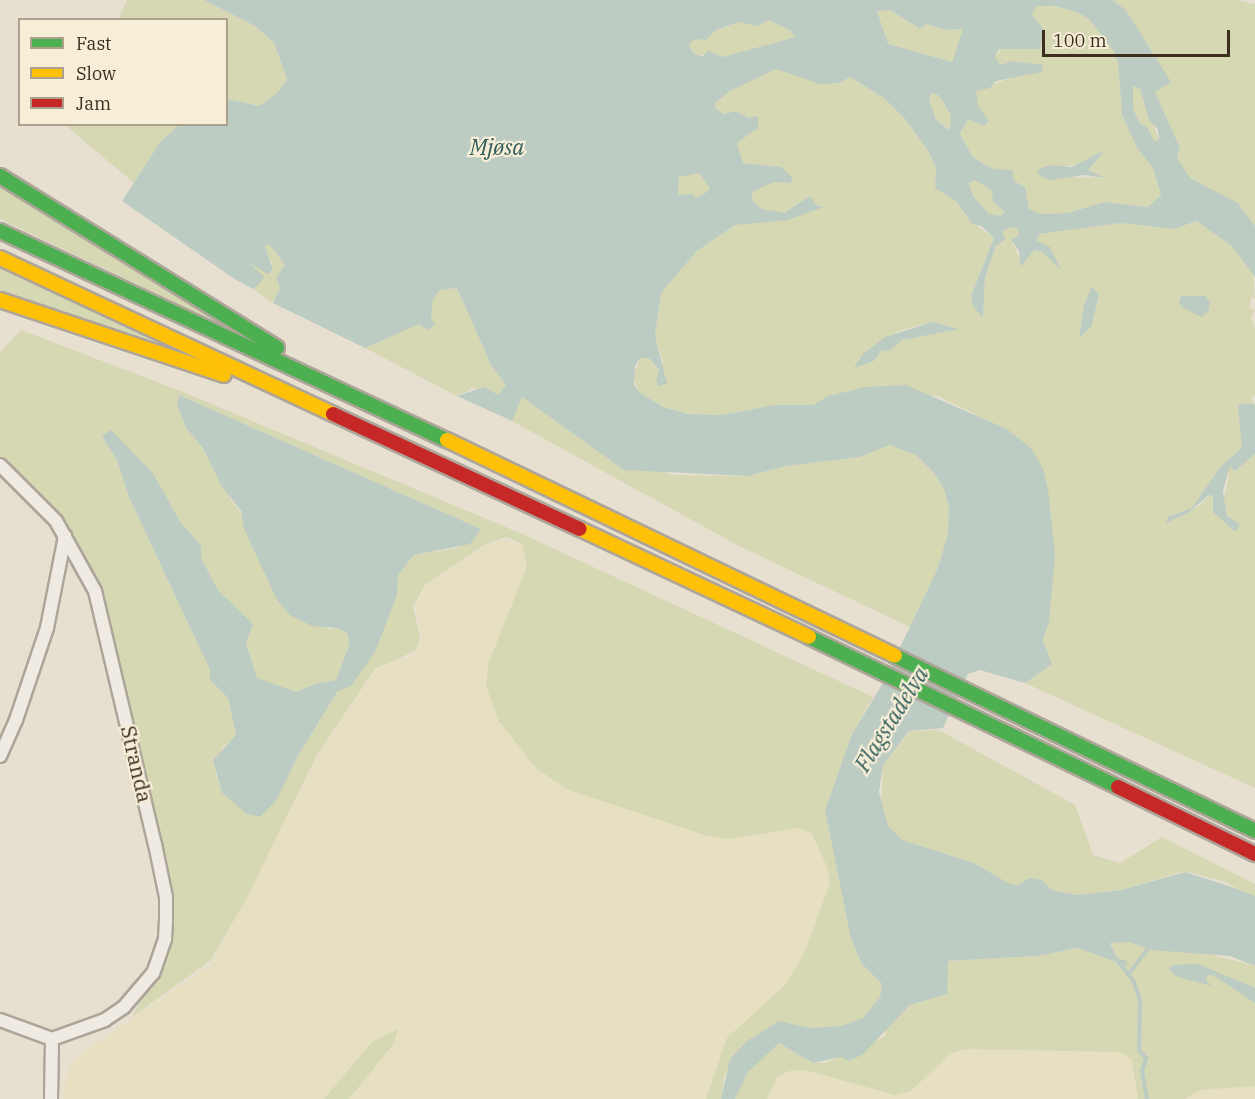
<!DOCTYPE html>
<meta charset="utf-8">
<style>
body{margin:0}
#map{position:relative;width:1255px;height:1099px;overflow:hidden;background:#e7e0d1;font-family:"IBM Plex Serif",serif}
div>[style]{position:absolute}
.farmland>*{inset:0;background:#e6dfc2}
.green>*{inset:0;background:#d6d7b3}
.water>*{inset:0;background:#bcccc2}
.stream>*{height:4px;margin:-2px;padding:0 2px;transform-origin:2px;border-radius:2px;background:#bcccc2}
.roads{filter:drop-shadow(2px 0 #ada599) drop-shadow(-2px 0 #ada599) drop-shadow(0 2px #ada599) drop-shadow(0 -2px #ada599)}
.street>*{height:12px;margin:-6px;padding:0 6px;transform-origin:6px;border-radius:6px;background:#efebe3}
.fast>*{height:14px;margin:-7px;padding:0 7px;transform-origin:7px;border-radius:7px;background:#4caf50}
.slow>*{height:14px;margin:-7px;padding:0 7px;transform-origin:7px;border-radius:7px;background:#ffc107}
.jam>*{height:14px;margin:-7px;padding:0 7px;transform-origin:7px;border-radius:7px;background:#c62828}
span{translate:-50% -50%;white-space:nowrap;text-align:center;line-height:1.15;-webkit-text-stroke:4.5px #f7eed8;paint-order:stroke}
.street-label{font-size:21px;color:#3d2e20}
.water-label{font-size:22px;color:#2f5d5a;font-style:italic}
.legend{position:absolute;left:18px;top:18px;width:210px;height:108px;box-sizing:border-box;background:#f7eed8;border:2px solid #ada18e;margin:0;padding:8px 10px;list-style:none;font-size:18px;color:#3d2e20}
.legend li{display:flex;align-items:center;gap:12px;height:30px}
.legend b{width:30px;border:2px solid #ada18e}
.scale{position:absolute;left:1042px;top:30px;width:188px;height:27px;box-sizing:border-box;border:3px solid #3d2e20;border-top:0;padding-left:8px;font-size:18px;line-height:21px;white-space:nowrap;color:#3d2e20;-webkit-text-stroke:4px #f7eed8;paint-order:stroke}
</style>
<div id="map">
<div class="farmland">
<div style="clip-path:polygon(504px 540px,522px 544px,527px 567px,489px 662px,498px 720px,537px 769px,705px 835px,728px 839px,798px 828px,812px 833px,827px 867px,830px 883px,804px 954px,785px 986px,727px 1039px,706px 1099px,349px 1099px,394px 1043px,340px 1079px,324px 1099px,63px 1099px,68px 1067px,78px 1056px,211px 964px,318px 756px,375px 671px,395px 660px,409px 659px,417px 651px,422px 638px,415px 607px,426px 586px,484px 547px)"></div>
<div style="clip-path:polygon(965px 1049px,1121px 1052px,1132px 1060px,1138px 1099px,767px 1099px,777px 1077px,789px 1071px,805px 1070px,895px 1095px,911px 1091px,951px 1053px)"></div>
<div style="clip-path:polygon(1255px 1086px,1255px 1099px,1184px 1099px,1199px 1090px)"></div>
</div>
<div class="green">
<div style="clip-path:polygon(127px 0,204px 0,255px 26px,274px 43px,287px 79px,277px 93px,259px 106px,227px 99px,226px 20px,118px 20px)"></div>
<div style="clip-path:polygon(1112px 0,1235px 0,1255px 4px,1255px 226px,1238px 203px,1190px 178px,1183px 169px,1177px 158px,1180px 148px,1155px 92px,1170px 82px,1126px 10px)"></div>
<div style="clip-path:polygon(evenodd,1036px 6px,1054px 6px,1077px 12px,1089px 19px,1113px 50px,1118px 62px,1122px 115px,1137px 148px,1153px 168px,1161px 195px,1149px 207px,1104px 202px,1068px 213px,1040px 214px,1029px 210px,1025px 187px,973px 157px,963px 140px,960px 133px,968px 119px,984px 126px,989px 121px,977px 106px,976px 91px,1043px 65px,1012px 61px,1000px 65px,995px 57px,1036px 6px,1104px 151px,1088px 170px,1104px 178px,1074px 177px,1061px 167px,1082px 164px,1104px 151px)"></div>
<div style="clip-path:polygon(890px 10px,920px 29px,926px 24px,945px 30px,964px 29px,952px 62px,887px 44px,877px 11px)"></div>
<div style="clip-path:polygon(768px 20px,790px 30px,795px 37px,723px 57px,694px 54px,689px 45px,694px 39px,739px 22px)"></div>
<div style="clip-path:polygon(evenodd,776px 69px,820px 83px,839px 83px,850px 77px,884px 98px,905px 119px,929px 152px,936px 168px,935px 188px,957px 202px,967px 218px,994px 238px,971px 296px,983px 318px,985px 278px,1001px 232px,1010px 227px,1018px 229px,1019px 235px,1011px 240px,1020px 259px,1034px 250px,1042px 252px,1060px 269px,1037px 241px,1039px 234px,1120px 223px,1175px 229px,1196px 221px,1232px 246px,1253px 272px,1255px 299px,1252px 296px,1249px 308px,1255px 310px,1251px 318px,1255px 329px,1255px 395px,1251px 398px,1255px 405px,1244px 403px,1242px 448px,1220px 467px,1192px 508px,1166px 523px,1201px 505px,1209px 495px,1213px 496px,1214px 512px,1234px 531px,1240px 524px,1227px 516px,1223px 500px,1229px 477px,1227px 471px,1231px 465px,1235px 471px,1255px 454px,1255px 788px,1025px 683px,1052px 663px,1043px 640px,1049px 622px,1050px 597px,1048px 489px,989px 421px,938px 396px,845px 392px,813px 405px,774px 405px,721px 415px,688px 414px,663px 407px,639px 392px,633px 377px,640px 357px,649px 358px,659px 371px,656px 380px,663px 362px,655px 335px,661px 293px,697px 251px,735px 225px,802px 214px,822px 206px,816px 205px,810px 196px,784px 213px,762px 209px,753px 201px,752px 192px,774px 182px,791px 183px,781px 167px,743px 163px,737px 143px,758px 128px,750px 118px,736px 111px,724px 114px,716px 109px,715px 103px,730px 91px,776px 69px,932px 322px,958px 329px,902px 340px,881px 351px,874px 361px,857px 360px,898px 331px,932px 322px)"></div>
<div style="clip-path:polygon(1133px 86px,1140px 88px,1159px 140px,1154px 141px,1140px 125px,1133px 109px)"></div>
<div style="clip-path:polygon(931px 93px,938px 95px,944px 103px,951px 116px,951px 130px,936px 120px,929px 100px)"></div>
<div style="clip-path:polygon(64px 124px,179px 125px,161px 141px,134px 183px)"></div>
<div style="clip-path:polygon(699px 173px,710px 188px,704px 194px,696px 198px,678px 194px,679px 177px)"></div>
<div style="clip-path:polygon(975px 180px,992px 191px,1005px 211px,1001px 216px,989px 214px,973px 196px,969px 183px)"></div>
<div style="clip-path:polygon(0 186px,229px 328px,0 219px)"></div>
<div style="clip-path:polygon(270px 245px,285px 265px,276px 277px,280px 288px,273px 303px,253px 289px,261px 278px,249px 263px,265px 270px,273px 265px,264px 246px)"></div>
<div style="clip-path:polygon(0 268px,193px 358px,0 293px)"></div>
<div style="clip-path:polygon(457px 288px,491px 365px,506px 385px,498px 396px,474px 388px,457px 396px,365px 348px,420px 323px,429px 330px,433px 299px,440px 290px)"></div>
<div style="clip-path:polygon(evenodd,21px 330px,178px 390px,520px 533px,873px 697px,852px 734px,825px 810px,851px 939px,862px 964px,882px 984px,880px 997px,863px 1018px,841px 1026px,810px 1028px,779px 1021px,725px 1074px,721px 1099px,706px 1099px,727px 1038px,785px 985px,804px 954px,830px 883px,827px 867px,812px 833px,798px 828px,728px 839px,705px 835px,569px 790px,537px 769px,498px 720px,486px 685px,489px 662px,527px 567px,522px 544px,507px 537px,486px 544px,425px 585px,413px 607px,420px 638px,415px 651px,375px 669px,317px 755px,245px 901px,210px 961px,132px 1017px,168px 947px,174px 907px,103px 597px,66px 527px,0 458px,0 352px,21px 330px,179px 395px,481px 529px,457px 548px,414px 555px,398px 575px,397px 595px,391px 607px,299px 754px,276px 801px,236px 804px,222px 793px,215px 771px,222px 748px,236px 736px,228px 698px,210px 680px,210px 670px,129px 497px,117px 460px,102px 436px,153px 473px,181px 523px,201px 545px,201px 558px,218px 590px,253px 624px,246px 643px,257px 678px,296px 693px,315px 684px,336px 680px,349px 646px,348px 633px,339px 628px,328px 629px,233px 503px,203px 448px,186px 428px,177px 405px,179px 395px)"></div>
<div style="clip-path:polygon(522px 397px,581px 439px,672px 475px,748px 476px,786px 466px,860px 457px,890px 445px,916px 455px,935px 474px,944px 489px,949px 508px,948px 534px,937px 570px,910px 627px,739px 546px,512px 421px)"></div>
<div style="clip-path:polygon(939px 730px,1075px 805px,1093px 855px,1120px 863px,1162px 837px,1255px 884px,1255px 899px,1226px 882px,1184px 871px,1121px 890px,1077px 895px,1052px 890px,1042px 880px,1030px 878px,1017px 885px,1010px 884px,974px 863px,902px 840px,888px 827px,881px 809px,883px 765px,910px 731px)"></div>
<div style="clip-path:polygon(1110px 942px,1129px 942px,1152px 950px,1198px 951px,1255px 966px,1255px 1086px,1200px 1090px,1184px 1099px,1138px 1099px,1132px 1060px,1121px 1052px,965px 1049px,951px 1053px,911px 1091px,895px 1095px,805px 1070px,789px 1071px,777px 1077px,767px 1099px,735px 1099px,748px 1072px,772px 1045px,779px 1043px,813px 1063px,825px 1063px,885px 1036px,886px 1029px,910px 1005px,947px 994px,947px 961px,1038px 956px,1078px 948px,1126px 965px,1117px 958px)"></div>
<div style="clip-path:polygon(398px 1029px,394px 1043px,349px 1099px,324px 1099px,372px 1042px)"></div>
</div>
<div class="water">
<div style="clip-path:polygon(evenodd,204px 0,1112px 0,1126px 10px,1171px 82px,1155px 92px,1180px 148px,1177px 158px,1190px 178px,1238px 203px,1255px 226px,1255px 277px,1232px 246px,1196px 221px,1175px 229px,1120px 223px,1039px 234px,1037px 241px,1050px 247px,1061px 270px,1042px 252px,1034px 250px,1021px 267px,1019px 251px,1011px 240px,1019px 235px,1018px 229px,1010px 227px,1002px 232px,1005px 239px,996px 246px,985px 278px,983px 318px,973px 306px,971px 296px,994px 238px,981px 226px,972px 224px,957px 202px,935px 188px,936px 168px,929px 152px,905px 119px,884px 98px,850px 77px,839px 83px,820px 84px,776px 69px,730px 91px,715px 103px,716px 109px,724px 114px,736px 111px,749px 118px,758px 116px,758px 128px,737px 143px,743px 163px,781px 167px,792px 177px,791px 183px,774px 182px,752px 192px,753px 201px,762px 209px,784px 213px,810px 196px,816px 205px,824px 207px,787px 220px,735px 225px,697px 251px,661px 293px,655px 335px,667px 384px,659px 386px,656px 380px,659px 370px,649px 358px,640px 358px,635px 366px,634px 384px,639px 392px,663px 407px,688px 414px,721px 415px,774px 405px,813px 405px,828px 396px,866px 387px,906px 385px,1007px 429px,1031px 448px,1043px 468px,1048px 489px,1055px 555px,1049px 622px,1043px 640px,1052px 664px,1025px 683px,980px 670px,968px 674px,943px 728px,909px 731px,883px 765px,879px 792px,888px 826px,902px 840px,974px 863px,1010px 884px,1017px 885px,1030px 878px,1042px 880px,1052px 890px,1077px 895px,1121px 890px,1185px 872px,1229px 886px,1255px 896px,1255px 966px,1230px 956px,1152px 950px,1129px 942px,1110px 943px,1117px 958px,1127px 961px,1127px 966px,1078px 948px,1038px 956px,948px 961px,947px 994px,910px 1005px,862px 1055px,848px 1061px,841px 1057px,813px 1063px,779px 1043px,748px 1072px,735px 1099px,721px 1099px,730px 1059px,747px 1041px,779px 1021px,810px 1028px,841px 1026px,863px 1018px,880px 997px,882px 984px,862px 964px,851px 939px,825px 810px,852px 734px,883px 683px,937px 570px,948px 534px,949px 508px,944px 489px,935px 474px,916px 455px,890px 445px,860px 457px,786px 466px,748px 476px,624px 470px,522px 397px,512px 421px,457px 396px,484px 387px,498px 395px,506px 385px,491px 365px,457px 288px,440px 290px,433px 299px,431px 317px,435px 324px,428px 330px,419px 324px,365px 348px,273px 303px,280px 288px,276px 277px,285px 265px,270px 245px,265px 246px,273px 270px,267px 274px,250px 263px,264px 277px,258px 285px,253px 289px,236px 280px,122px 201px,161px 141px,179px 125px,226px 124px,227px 99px,259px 106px,277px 93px,287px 79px,274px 43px,255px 26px,204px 0,1036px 6px,1055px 6px,1077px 12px,1089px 19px,1113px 50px,1118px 62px,1122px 115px,1137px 148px,1153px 168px,1161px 195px,1148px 207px,1104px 202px,1068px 213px,1040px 214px,1029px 209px,1025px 187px,1014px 181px,1012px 170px,995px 169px,984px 164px,973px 157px,963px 140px,960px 133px,968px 119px,984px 126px,989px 121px,978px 106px,976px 91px,990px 88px,996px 81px,1042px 72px,1043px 65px,1012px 61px,1000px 65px,995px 57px,999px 49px,1040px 49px,1044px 30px,1032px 14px,1036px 6px,204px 0,890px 10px,920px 29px,926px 24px,945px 30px,963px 29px,952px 62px,888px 44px,877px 11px,890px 10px,204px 0,768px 20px,790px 30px,795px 37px,723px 57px,708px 51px,703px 56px,694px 54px,689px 45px,694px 39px,706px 40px,716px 30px,739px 22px,759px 26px,768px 20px,204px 0,1133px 86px,1140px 88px,1149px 120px,1158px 130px,1159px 140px,1154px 141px,1147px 127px,1140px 124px,1133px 109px,1133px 86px,204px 0,931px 93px,938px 95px,944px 103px,951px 116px,950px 130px,936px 120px,929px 100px,931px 93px,204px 0,699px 173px,710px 188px,704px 194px,696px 198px,692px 194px,678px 195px,679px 177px,699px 173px,204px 0,975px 180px,992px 191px,993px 202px,1005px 212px,1001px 216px,989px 214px,973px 196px,969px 183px,975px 180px)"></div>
<div style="clip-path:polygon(1105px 150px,1088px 170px,1105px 178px,1084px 175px,1050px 180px,1040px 176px,1037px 170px,1050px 165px,1072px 167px)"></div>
<div style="clip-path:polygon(1092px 286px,1099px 295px,1091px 327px,1079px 338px,1084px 305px)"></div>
<div style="clip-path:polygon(1181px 296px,1205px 296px,1210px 302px,1208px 312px,1201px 317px,1184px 308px,1179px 303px)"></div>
<div style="clip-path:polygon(932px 322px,959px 329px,902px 340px,891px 350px,881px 351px,874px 361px,854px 368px,862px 355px,885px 337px)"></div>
<div style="clip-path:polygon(179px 395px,481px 529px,470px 544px,414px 555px,398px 575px,397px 595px,375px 652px,351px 686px,338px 691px,299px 754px,276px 801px,260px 817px,247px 814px,222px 793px,213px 760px,236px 735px,228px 698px,210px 680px,210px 670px,129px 497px,117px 460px,102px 436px,111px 430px,153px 473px,181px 523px,201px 545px,201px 558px,218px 590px,253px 624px,246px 643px,257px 678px,296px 692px,315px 684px,336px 680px,349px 646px,348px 634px,339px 628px,312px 626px,290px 615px,277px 600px,244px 529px,241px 511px,221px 485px,203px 448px,186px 428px,177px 405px)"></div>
<div style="clip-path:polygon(1244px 403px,1255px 405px,1255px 454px,1235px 471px,1230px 466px,1223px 491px,1227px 516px,1240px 524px,1237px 530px,1234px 531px,1213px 512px,1213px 496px,1209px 495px,1188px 513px,1166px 523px,1168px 517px,1192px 508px,1220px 467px,1242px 448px,1238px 406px)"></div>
<div style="clip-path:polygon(1198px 964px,1255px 988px,1255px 1003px,1213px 975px,1207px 975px,1206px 980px,1212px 986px,1175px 976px,1169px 969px,1172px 965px)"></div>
</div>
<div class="stream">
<div style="left:1117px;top:960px;width:28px;rotate:52deg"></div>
<div style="left:1134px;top:982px;width:19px;rotate:72deg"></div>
<div style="left:1140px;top:1000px;width:50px;rotate:91.1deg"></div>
<div style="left:1139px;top:1050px;width:11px;rotate:49deg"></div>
<div style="left:1146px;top:1058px;width:14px;rotate:107deg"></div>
<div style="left:1142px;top:1071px;width:28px;rotate:80deg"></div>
<div style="left:1128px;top:975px;width:38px;rotate:-53deg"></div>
</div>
<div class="roads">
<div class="street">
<div style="left:0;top:465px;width:79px;rotate:45deg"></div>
<div style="left:56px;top:521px;width:80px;rotate:60.9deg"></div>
<div style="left:95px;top:591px;width:260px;rotate:76.7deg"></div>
<div style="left:155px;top:844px;width:54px;rotate:78.3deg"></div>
<div style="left:166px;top:897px;width:23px;rotate:90deg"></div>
<div style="left:166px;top:920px;width:19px;rotate:93deg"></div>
<div style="left:165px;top:939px;width:36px;rotate:109deg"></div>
<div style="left:153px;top:973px;width:45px;rotate:130.5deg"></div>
<div style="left:124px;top:1007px;width:23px;rotate:146deg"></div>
<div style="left:105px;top:1020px;width:56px;rotate:160.3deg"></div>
<div style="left:52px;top:1039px;width:55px;rotate:-159.9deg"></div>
<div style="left:0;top:756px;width:39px;rotate:-66deg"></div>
<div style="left:16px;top:720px;width:97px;rotate:-71.4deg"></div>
<div style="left:47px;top:628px;width:94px;rotate:-78.9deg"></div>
<div style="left:51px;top:1099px;width:60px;rotate:-89deg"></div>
</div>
<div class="fast">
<div style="left:0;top:176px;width:326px;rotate:31.8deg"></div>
<div style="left:0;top:231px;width:493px;rotate:25.1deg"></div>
<div style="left:809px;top:637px;width:343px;rotate:25.9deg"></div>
<div style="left:895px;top:656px;width:400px;rotate:25.9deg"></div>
</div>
<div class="slow">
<div style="left:0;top:258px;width:368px;rotate:25.1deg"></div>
<div style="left:0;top:300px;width:236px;rotate:18.5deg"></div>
<div style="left:447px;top:440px;width:497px;rotate:25.7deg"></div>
<div style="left:580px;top:529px;width:253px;rotate:25.2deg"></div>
</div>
<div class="jam">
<div style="left:333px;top:414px;width:272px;rotate:25deg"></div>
<div style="left:1118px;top:787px;width:153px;rotate:26.1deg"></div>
</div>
</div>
<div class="street-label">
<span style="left:137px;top:764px;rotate:77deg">Stranda</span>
</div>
<div class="water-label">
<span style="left:497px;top:147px">Mjøsa</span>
<span style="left:891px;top:719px;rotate:-58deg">Flagstadelva</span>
</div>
<ul class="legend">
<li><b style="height:8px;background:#4caf50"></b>Fast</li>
<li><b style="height:8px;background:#ffc107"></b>Slow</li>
<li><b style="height:8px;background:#c62828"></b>Jam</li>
</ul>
<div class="scale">100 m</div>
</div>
